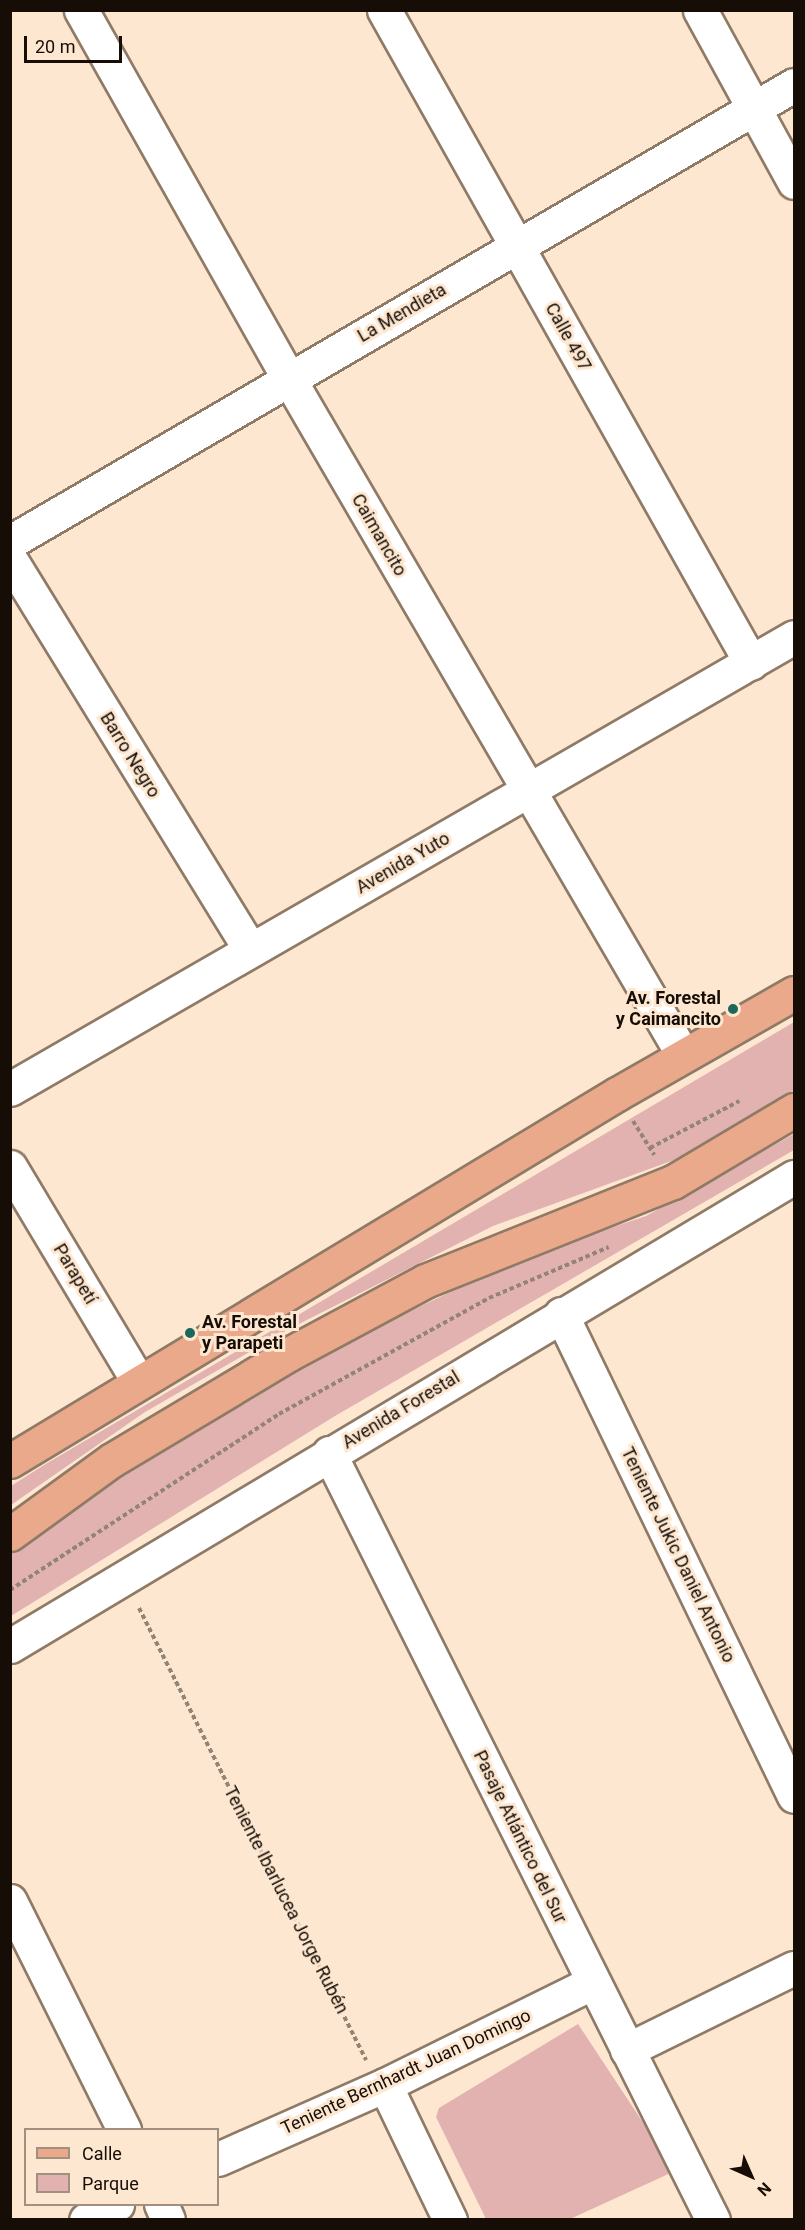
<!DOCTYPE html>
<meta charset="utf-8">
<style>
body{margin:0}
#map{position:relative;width:805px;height:2230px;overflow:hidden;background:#fee7d0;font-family:Roboto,sans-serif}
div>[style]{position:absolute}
.green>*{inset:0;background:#e1b2b0}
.path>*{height:4px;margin-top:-2px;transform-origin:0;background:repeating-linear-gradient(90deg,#948474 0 4.5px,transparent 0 7.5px)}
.roads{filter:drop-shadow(2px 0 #8f7a66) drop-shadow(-2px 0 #8f7a66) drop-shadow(0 2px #8f7a66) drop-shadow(0 -2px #8f7a66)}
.minor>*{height:33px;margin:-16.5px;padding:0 16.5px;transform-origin:16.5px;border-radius:16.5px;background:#fff}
.major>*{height:33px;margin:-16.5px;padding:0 16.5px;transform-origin:16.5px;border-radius:16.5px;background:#eba98b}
.dots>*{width:16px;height:16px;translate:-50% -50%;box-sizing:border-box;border:3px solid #fee7d0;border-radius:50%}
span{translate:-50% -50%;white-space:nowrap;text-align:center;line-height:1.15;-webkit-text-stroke:6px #fee7d0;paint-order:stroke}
.street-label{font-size:18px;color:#150d06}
.poi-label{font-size:18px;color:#150d06;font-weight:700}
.right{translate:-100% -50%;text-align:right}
.left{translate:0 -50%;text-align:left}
.frame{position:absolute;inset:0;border:12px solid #150d06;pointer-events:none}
.legend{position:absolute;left:24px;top:2128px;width:195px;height:78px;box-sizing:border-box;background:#fee7d0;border:2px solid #a1907f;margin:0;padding:8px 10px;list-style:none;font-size:18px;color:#150d06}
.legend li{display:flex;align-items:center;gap:12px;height:30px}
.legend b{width:30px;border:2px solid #a1907f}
.north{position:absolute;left:721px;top:2146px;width:60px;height:60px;-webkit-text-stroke:4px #fee7d0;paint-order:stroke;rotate:135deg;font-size:16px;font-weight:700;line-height:24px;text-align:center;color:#150d06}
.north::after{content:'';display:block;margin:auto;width:21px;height:27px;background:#150d06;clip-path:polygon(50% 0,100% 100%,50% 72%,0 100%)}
.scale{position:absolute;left:24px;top:36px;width:98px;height:27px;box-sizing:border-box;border:3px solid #150d06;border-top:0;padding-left:8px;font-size:18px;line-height:21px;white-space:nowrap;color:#150d06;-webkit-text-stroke:4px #fee7d0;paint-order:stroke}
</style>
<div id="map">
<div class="green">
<div style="clip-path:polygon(794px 1022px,794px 1090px,674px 1160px,493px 1226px,291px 1328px,145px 1412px,11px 1505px,11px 1486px,44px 1465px)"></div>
<div style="clip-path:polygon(794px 1134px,794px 1150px,335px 1416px,11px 1616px,11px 1554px,103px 1482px,271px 1380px,341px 1344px,524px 1257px,646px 1216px)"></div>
<div style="clip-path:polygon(578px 2024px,675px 2171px,570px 2219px,486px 2219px,436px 2117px,439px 2108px)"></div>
</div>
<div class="path">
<div style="left:633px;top:1121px;width:40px;rotate:58deg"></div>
<div style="left:650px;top:1148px;width:101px;rotate:-27.8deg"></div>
<div style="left:10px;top:1590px;width:321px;rotate:-33.2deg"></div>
<div style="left:279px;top:1414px;width:240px;rotate:-28.9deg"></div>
<div style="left:489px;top:1298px;width:130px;rotate:-23deg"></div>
<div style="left:139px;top:1608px;width:506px;rotate:63.33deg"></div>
</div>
<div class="roads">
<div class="minor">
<div style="left:81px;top:10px;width:424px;rotate:60.6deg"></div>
<div style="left:289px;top:379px;width:782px;rotate:59.76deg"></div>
<div style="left:384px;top:10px;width:749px;rotate:60.66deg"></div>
<div style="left:700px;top:10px;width:196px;rotate:61.3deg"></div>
<div style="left:10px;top:542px;width:907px;rotate:-30.24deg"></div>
<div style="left:10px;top:559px;width:459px;rotate:58.4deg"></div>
<div style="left:10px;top:1089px;width:905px;rotate:-29.96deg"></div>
<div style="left:10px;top:1167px;width:249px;rotate:59.1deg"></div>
<div style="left:561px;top:1314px;width:535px;rotate:64.2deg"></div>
<div style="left:329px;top:1453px;width:858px;rotate:63.41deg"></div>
<div style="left:10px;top:1646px;width:914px;rotate:-30.89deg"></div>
<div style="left:10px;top:1901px;width:256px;rotate:63.5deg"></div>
<div style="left:627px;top:2050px;width:186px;rotate:-26.2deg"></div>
<div style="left:385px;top:2085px;width:150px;rotate:64.3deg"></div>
<div style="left:218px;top:2159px;width:183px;rotate:-23.9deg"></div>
<div style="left:385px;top:2085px;width:232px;rotate:-26.3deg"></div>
<div style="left:161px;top:2204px;width:17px;rotate:66deg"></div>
<div style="left:86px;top:2220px;width:35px;rotate:-27deg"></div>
</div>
<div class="major">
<div style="left:10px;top:1461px;width:709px;rotate:-31.16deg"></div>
<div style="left:617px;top:1094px;width:204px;rotate:-29.7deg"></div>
<div style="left:10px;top:1534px;width:126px;rotate:-36deg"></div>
<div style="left:112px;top:1460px;width:206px;rotate:-30.9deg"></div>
<div style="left:289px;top:1354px;width:154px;rotate:-28.2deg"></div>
<div style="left:425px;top:1281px;width:267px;rotate:-21.8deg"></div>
<div style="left:673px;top:1182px;width:141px;rotate:-30.8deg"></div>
</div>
</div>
<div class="dots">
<div style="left:733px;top:1009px;background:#1c665c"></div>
<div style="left:190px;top:1333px;background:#1c665c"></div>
</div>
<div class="street-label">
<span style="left:402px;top:313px;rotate:-30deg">La Mendieta</span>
<span style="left:568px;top:337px;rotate:61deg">Calle 497</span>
<span style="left:379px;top:535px;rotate:60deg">Caimancito</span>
<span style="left:130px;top:755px;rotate:58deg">Barro Negro</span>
<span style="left:403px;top:863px;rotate:-30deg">Avenida Yuto</span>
<span style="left:75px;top:1274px;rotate:59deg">Parapetí</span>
<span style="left:401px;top:1410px;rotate:-31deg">Avenida Forestal</span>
<span style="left:678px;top:1555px;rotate:64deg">Teniente Jukic Daniel Antonio</span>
<span style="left:520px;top:1837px;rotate:64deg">Pasaje Atlántico del Sur</span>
<span style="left:286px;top:1900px;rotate:63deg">Teniente Ibarlucea Jorge Rubén</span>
<span style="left:406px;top:2072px;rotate:-25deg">Teniente Bernhardt Juan Domingo</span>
</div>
<div class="poi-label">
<span class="right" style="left:721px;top:1009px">Av. Forestal<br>y Caimancito</span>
<span class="left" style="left:202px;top:1333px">Av. Forestal<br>y Parapeti</span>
</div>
<div class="frame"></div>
<ul class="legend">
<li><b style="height:8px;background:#eba98b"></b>Calle</li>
<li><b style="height:16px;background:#e1b2b0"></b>Parque</li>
</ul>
<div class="north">N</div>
<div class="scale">20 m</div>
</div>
